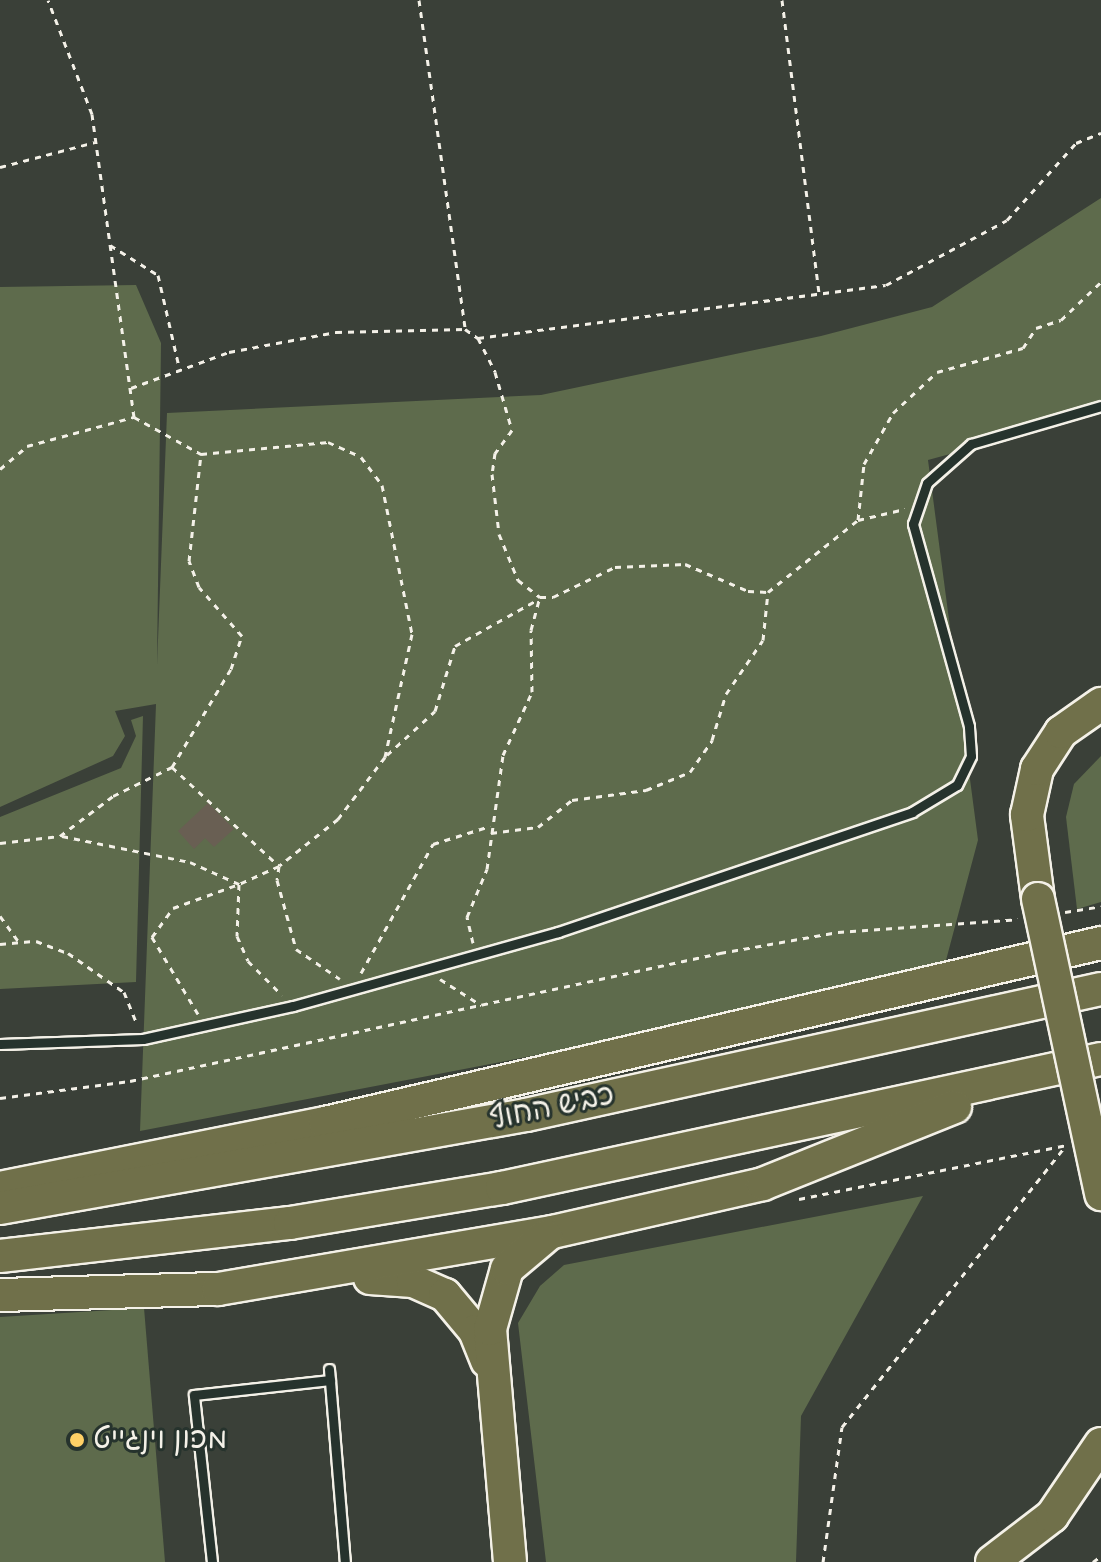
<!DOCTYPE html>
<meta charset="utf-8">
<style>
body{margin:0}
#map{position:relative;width:1101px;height:1562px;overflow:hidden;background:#3a4038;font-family:Mynerve,"Playpen Sans Hebrew",sans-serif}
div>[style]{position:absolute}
.green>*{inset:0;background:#5e6b4c}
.building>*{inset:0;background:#695f53}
.path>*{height:3px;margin-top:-1.5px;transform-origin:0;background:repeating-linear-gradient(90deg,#f4f1e8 0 6px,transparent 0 12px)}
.roads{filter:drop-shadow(2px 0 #f4f1e8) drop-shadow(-2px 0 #f4f1e8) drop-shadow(0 2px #f4f1e8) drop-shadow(0 -2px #f4f1e8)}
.service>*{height:9px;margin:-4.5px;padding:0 4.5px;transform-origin:4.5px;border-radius:4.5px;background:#26332d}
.motorway>*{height:32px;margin:-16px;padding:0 16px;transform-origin:16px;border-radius:16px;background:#70704a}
.bridges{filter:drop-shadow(2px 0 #f4f1e8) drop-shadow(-2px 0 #f4f1e8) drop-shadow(0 2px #f4f1e8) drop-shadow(0 -2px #f4f1e8)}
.motorway-bridge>*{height:32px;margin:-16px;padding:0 16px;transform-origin:16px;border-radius:16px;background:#70704a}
.dots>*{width:22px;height:22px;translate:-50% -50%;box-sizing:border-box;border:4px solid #26332d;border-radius:50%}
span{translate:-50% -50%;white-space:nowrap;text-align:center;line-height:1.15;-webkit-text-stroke:6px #26332d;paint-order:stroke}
.street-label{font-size:30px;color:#f4f1e8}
.poi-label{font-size:30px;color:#f4f1e8}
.left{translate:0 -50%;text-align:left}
</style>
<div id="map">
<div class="green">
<div style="clip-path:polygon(1101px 198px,1101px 413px,928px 460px,978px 840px,945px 964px,788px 1007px,140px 1131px,156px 704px,115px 711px,125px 736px,113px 756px,0 807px,0 287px,136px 285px,161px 343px,157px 665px,167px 413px,541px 395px,821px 336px,932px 307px)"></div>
<div style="clip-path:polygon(143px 716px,136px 982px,0 989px,0 817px,121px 768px,136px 736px,131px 720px)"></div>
<div style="clip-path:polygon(1101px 756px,1101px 902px,1077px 909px,1066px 817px,1074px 784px)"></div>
<div style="clip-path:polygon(923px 1196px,801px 1416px,796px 1562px,546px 1562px,518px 1323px,540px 1286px,564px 1265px)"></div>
<div style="clip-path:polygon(144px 1308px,165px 1562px,0 1562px,0 1317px)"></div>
</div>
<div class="building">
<div style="clip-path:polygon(208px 803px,234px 829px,214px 847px,205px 838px,194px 849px,178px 831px)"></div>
</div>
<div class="path">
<div style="left:419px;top:0;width:332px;rotate:82deg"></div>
<div style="left:782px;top:0;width:294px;rotate:82.8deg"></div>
<div style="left:0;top:167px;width:98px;rotate:-14.7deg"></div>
<div style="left:110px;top:245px;width:57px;rotate:32deg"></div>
<div style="left:158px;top:275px;width:94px;rotate:77.1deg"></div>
<div style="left:478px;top:338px;width:411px;rotate:-7.4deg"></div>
<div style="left:886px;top:285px;width:137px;rotate:-28.2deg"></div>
<div style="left:1007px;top:220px;width:103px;rotate:-48.1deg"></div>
<div style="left:1076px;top:143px;width:27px;rotate:-22deg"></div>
<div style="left:131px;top:388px;width:104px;rotate:-20.2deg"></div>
<div style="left:229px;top:352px;width:109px;rotate:-10.6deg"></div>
<div style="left:336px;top:332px;width:129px;rotate:-1.3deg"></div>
<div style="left:465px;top:329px;width:16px;rotate:35deg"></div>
<div style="left:478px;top:338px;width:38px;rotate:63deg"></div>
<div style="left:495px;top:372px;width:60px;rotate:73.7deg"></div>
<div style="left:512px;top:430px;width:29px;rotate:126deg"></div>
<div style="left:495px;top:453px;width:21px;rotate:98deg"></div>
<div style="left:492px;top:474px;width:60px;rotate:83.3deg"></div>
<div style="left:499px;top:534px;width:50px;rotate:67.6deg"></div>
<div style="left:518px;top:580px;width:28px;rotate:38deg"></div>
<div style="left:540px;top:597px;width:13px"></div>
<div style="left:553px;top:597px;width:69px;rotate:-25.8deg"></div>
<div style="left:615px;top:567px;width:70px;rotate:-2.5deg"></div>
<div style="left:685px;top:564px;width:69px;rotate:23.2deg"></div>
<div style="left:748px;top:591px;width:20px;rotate:3deg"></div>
<div style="left:768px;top:592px;width:115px;rotate:-38.7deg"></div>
<div style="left:858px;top:520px;width:56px;rotate:-83.9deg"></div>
<div style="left:864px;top:464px;width:59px;rotate:-60.4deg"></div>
<div style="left:893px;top:413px;width:60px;rotate:-43deg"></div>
<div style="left:937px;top:372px;width:89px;rotate:-15.6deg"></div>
<div style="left:1023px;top:348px;width:24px;rotate:-57deg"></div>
<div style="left:1036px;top:328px;width:26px;rotate:-18deg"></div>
<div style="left:1061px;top:320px;width:55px;rotate:-43.5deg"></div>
<div style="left:134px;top:417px;width:77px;rotate:28.9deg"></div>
<div style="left:201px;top:454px;width:128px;rotate:-5.4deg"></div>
<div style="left:328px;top:442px;width:36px;rotate:24deg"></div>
<div style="left:361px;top:457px;width:35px;rotate:53deg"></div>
<div style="left:382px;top:485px;width:152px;rotate:78.6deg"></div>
<div style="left:412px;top:634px;width:126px;rotate:102.4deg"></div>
<div style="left:385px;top:757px;width:78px;rotate:127.2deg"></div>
<div style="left:338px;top:819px;width:75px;rotate:141.5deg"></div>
<div style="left:279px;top:866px;width:14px;rotate:98deg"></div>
<div style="left:277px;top:880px;width:72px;rotate:74.6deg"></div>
<div style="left:296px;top:949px;width:53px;rotate:34.3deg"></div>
<div style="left:0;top:469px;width:35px;rotate:-40deg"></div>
<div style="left:27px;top:446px;width:111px;rotate:-15.2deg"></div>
<div style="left:134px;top:417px;width:306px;rotate:-97.9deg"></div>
<div style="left:92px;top:114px;width:122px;rotate:-111.1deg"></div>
<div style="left:858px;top:520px;width:48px;rotate:-13.2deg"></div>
<div style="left:387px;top:755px;width:65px;rotate:-42.5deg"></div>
<div style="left:435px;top:711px;width:68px;rotate:-72.9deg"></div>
<div style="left:455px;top:646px;width:94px;rotate:-29.3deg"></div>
<div style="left:172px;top:767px;width:114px;rotate:-59deg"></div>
<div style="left:231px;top:669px;width:35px;rotate:-72deg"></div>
<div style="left:242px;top:636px;width:65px;rotate:-131.3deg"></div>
<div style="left:199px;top:587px;width:28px;rotate:-111deg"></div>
<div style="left:189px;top:561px;width:108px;rotate:-83.6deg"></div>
<div style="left:491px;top:833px;width:47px;rotate:-7.3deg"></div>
<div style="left:538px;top:827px;width:43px;rotate:-38.5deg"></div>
<div style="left:572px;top:800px;width:75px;rotate:-7.7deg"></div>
<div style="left:646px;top:790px;width:48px;rotate:-22.2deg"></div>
<div style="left:690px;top:772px;width:39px;rotate:-55deg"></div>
<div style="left:712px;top:740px;width:48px;rotate:-73.1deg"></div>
<div style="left:726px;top:694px;width:65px;rotate:-55.6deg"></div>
<div style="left:763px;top:640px;width:48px;rotate:-84.1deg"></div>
<div style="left:62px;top:836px;width:131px;rotate:11.5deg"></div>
<div style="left:190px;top:862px;width:54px;rotate:24.2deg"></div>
<div style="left:0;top:843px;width:60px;rotate:-6.7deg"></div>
<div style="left:60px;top:836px;width:66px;rotate:-37deg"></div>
<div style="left:113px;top:796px;width:66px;rotate:-26.2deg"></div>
<div style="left:172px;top:767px;width:146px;rotate:42.8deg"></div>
<div style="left:279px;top:866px;width:44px;rotate:155.8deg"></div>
<div style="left:239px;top:884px;width:52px;rotate:92.2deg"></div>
<div style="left:237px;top:936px;width:27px;rotate:66deg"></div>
<div style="left:248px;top:961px;width:48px;rotate:45deg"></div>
<div style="left:1065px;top:912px;width:36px;rotate:-9deg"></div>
<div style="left:0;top:916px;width:31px;rotate:54deg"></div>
<div style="left:473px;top:943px;width:27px;rotate:-103deg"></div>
<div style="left:467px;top:917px;width:52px;rotate:-67.4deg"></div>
<div style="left:487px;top:869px;width:115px;rotate:-82deg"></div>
<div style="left:503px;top:755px;width:69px;rotate:-65.3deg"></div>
<div style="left:532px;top:692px;width:62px;rotate:-90.9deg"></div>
<div style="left:531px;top:630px;width:34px;rotate:-75deg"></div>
<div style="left:0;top:944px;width:36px;rotate:-5deg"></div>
<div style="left:36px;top:941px;width:34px;rotate:21deg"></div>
<div style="left:68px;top:953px;width:68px;rotate:34.9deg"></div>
<div style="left:124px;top:992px;width:35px;rotate:68deg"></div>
<div style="left:361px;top:973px;width:148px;rotate:-60.8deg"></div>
<div style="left:433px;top:844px;width:60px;rotate:-17.5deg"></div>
<div style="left:440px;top:979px;width:49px;rotate:32.4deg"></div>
<div style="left:198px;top:1014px;width:90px;rotate:-120.9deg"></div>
<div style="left:152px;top:937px;width:36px;rotate:-54deg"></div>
<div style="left:173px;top:908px;width:70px;rotate:-20deg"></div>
<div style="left:0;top:1098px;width:131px;rotate:-7.5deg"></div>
<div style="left:130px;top:1081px;width:604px;rotate:-12.24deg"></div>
<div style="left:720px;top:953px;width:120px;rotate:-10.1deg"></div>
<div style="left:838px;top:932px;width:180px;rotate:-4.1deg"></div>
<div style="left:799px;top:1199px;width:272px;rotate:-11.4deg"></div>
<div style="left:823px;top:1562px;width:136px;rotate:-82deg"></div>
<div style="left:842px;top:1427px;width:357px;rotate:-51.5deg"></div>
<div style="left:1093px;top:1562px;width:10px;rotate:-37deg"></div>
</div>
<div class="roads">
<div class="service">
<div style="left:0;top:1044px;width:143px;rotate:-2deg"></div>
<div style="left:143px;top:1039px;width:154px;rotate:-12.4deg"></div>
<div style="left:293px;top:1006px;width:275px;rotate:-15.6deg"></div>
<div style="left:558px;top:932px;width:374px;rotate:-18.7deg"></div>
<div style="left:912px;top:812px;width:52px;rotate:-31deg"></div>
<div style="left:957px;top:785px;width:32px;rotate:-64deg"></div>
<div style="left:971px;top:756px;width:30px;rotate:-94deg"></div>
<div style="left:969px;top:726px;width:210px;rotate:-105.5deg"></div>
<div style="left:913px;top:524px;width:43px;rotate:-71.1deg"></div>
<div style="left:927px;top:483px;width:59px;rotate:-41.6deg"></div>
<div style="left:971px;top:444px;width:135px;rotate:-16.3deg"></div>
<div style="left:329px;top:1369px;width:194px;rotate:85.3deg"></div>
<div style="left:212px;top:1562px;width:168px;rotate:-96.2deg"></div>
<div style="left:194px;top:1395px;width:137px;rotate:-6.3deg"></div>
</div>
<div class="motorway">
<div style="left:1038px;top:899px;width:85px;rotate:-97.5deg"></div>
<div style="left:1027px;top:815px;width:47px;rotate:-77.7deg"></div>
<div style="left:1037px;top:769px;width:44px;rotate:-57deg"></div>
<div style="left:1061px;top:732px;width:49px;rotate:-35deg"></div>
<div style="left:0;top:1188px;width:331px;rotate:-11.3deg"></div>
<div style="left:325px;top:1123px;width:797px;rotate:-13.06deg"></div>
<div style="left:0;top:1208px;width:534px;rotate:-10.03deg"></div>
<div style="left:526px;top:1115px;width:589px;rotate:-12.36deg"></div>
<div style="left:0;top:1256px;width:292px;rotate:-6.5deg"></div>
<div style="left:290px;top:1223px;width:215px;rotate:-9.4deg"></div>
<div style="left:502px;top:1188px;width:613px;rotate:-12.15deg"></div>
<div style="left:370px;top:1278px;width:43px;rotate:4deg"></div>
<div style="left:413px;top:1281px;width:35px;rotate:24deg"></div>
<div style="left:445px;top:1295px;width:47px;rotate:50.2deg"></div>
<div style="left:475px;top:1331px;width:32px;rotate:68deg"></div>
<div style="left:0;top:1295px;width:218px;rotate:-1.6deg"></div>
<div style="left:218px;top:1289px;width:339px;rotate:-9.7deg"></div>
<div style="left:552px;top:1232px;width:216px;rotate:-12.8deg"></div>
<div style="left:763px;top:1184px;width:207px;rotate:-21.9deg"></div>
<div style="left:510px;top:1562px;width:234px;rotate:-94.9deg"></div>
<div style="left:490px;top:1329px;width:62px;rotate:-74.2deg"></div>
<div style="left:507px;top:1269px;width:51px;rotate:-40.2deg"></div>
<div style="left:992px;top:1562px;width:76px;rotate:-37.5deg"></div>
<div style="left:1052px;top:1516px;width:87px;rotate:-55.8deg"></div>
</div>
</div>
<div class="bridges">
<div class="motorway-bridge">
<div style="left:1038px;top:899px;width:302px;rotate:77.9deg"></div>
</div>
</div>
<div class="dots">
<div style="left:77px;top:1440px;background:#ffd166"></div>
</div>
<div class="street-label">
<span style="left:552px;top:1108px;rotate:-12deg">כביש החוף</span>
</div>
<div class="poi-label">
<span class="left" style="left:93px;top:1440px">מכון וינגייט</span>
</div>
</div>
